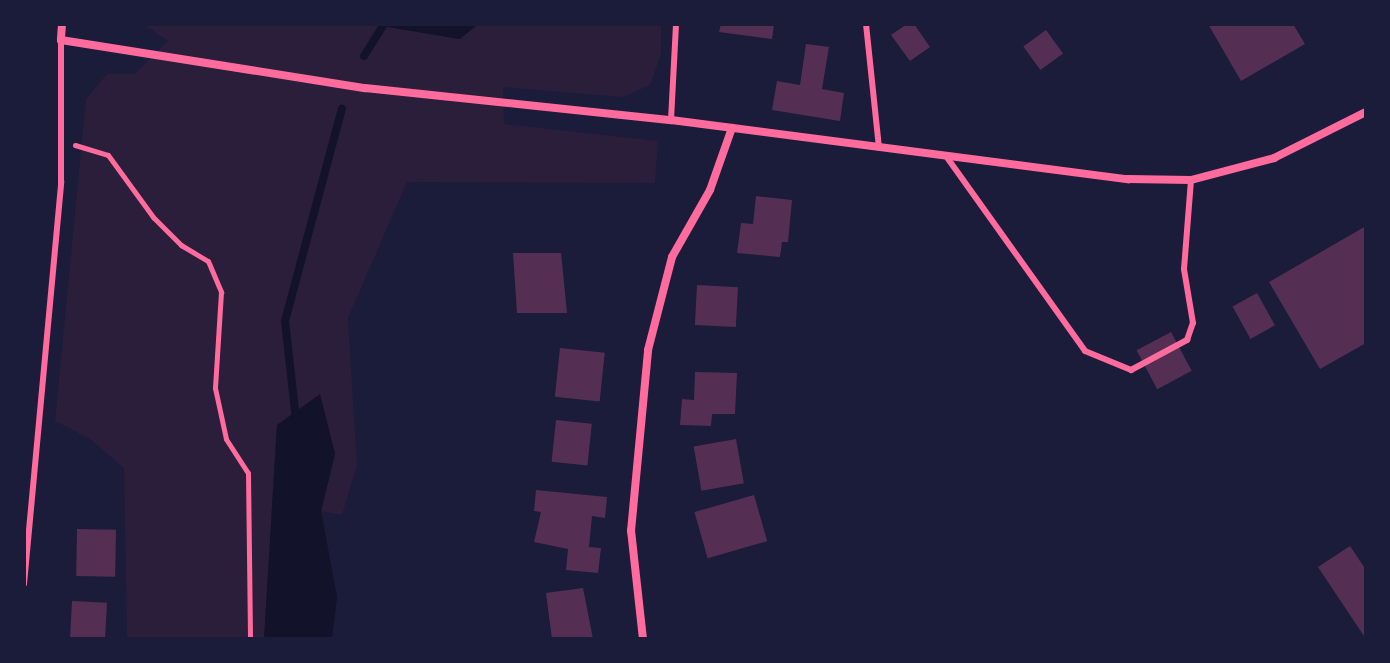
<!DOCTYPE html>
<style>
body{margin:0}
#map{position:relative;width:1390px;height:663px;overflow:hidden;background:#1b1b3a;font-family:"Golos Text",sans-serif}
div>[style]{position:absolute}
.green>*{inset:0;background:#2a1e3b}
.water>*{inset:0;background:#12122b}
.stream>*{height:8px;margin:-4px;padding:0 4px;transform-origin:4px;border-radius:4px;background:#12122b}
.building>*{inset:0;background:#542f53;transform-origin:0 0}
.path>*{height:5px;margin:-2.5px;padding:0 2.5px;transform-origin:2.5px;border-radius:2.5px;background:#ff6b9d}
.service>*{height:6px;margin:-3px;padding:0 3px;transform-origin:3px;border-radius:3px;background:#ff6b9d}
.minor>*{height:8px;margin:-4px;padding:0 4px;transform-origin:4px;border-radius:4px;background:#ff6b9d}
span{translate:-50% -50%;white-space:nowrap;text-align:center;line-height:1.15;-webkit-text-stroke:6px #1b1b3a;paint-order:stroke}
.frame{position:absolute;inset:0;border:26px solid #1b1b3a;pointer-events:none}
</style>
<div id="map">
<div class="green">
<div style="clip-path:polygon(143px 24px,370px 24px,459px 39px,478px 24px,661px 24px,661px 54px,650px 85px,623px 97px,503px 87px,504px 124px,658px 141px,655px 183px,407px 182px,348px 318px,357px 465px,342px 515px,321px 511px,335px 454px,320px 395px,277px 425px,264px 639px,127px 639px,124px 468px,90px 439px,55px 421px,86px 99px,107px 74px,135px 74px,168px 41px)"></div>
</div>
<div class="water">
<div style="clip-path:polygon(370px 24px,478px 24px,460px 39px)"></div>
<div style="clip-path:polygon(320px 394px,335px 454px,321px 511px,337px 597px,332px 639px,264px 639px,277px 425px)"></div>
</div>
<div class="stream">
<div style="left:364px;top:56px;width:38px;rotate:-58deg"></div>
<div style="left:296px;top:420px;width:100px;rotate:-96.3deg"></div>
<div style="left:285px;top:321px;width:220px;rotate:-75deg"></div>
</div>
<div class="building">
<div style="clip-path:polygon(721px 24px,774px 24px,772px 39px,719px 32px)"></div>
<div style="clip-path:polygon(907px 24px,914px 24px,930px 47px,910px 61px,891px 35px)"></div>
<div style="clip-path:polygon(1208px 24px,1293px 24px,1305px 44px,1241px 81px)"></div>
<div style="left:1046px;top:30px;width:29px;height:28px;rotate:54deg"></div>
<div style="clip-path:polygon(806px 44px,829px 47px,822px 89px,844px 93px,840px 121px,772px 110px,777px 81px,800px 85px)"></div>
<div style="clip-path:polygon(756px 196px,792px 200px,788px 242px,782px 242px,780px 257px,737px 253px,741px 223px,753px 224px)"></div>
<div style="clip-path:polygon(1366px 226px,1366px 343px,1320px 369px,1269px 282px)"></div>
<div style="clip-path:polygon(513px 253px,561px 253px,567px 313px,517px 313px)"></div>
<div style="left:697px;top:285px;width:41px;height:40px;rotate:3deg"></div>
<div style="left:1257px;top:293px;width:37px;height:28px;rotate:61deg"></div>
<div style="left:1171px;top:332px;width:44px;height:39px;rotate:62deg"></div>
<div style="left:560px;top:348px;width:45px;height:49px;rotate:6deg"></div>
<div style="clip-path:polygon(695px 372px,737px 373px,735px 414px,712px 414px,711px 426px,680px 425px,682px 399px,694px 400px)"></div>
<div style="left:556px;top:420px;width:36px;height:42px;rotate:6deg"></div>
<div style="left:736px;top:439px;width:45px;height:43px;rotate:80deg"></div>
<div style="clip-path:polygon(536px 490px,607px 497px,605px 518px,592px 516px,589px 547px,601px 548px,598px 573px,566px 570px,568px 549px,534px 542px,541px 512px,534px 511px)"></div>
<div style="left:754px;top:495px;width:48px;height:62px;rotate:74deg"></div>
<div style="left:77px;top:529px;width:39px;height:47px;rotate:1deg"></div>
<div style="clip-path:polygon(1350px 546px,1366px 570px,1366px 639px,1318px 567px)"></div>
<div style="clip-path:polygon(583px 588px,593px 639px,552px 639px,546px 593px)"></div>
<div style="left:72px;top:601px;width:35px;height:38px;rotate:3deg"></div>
</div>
<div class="path">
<div style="left:75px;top:145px;width:34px;rotate:17deg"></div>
<div style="left:108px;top:155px;width:77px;rotate:54deg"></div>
<div style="left:153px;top:217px;width:40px;rotate:45deg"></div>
<div style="left:181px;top:245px;width:31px;rotate:31deg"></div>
<div style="left:208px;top:261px;width:34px;rotate:67deg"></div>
<div style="left:221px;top:292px;width:96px;rotate:93.6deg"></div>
<div style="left:215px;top:388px;width:52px;rotate:77.8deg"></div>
<div style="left:226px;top:439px;width:40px;rotate:57.1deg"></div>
<div style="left:248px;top:473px;width:166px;rotate:89.3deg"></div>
</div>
<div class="service">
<div style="left:866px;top:24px;width:124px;rotate:84deg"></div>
<div style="left:671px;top:120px;width:96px;rotate:-87deg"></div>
<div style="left:946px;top:156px;width:239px;rotate:54.5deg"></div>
<div style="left:1085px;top:351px;width:50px;rotate:22.4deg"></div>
<div style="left:1131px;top:370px;width:64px;rotate:-28.2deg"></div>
<div style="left:1187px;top:340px;width:18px;rotate:-71deg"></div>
<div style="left:1193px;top:323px;width:55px;rotate:-99.5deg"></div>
<div style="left:1184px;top:269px;width:89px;rotate:-85.5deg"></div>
<div style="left:24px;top:584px;width:404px;rotate:-84.7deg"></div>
<div style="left:61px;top:182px;width:142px;rotate:-90deg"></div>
</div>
<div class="minor">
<div style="left:62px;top:24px;width:16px;rotate:94deg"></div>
<div style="left:61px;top:40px;width:308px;rotate:9deg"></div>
<div style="left:365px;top:88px;width:308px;rotate:6deg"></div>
<div style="left:671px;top:120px;width:461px;rotate:7.4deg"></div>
<div style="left:1128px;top:179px;width:63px;rotate:0.9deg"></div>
<div style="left:1191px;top:180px;width:86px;rotate:-14.8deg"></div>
<div style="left:1274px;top:158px;width:103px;rotate:-26.6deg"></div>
<div style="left:643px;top:639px;width:109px;rotate:-96.3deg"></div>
<div style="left:631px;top:531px;width:182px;rotate:-84.6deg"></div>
<div style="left:648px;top:350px;width:96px;rotate:-75.5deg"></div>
<div style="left:672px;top:257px;width:77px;rotate:-60.4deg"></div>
<div style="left:710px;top:190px;width:66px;rotate:-70.5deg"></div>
</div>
<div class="frame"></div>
</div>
